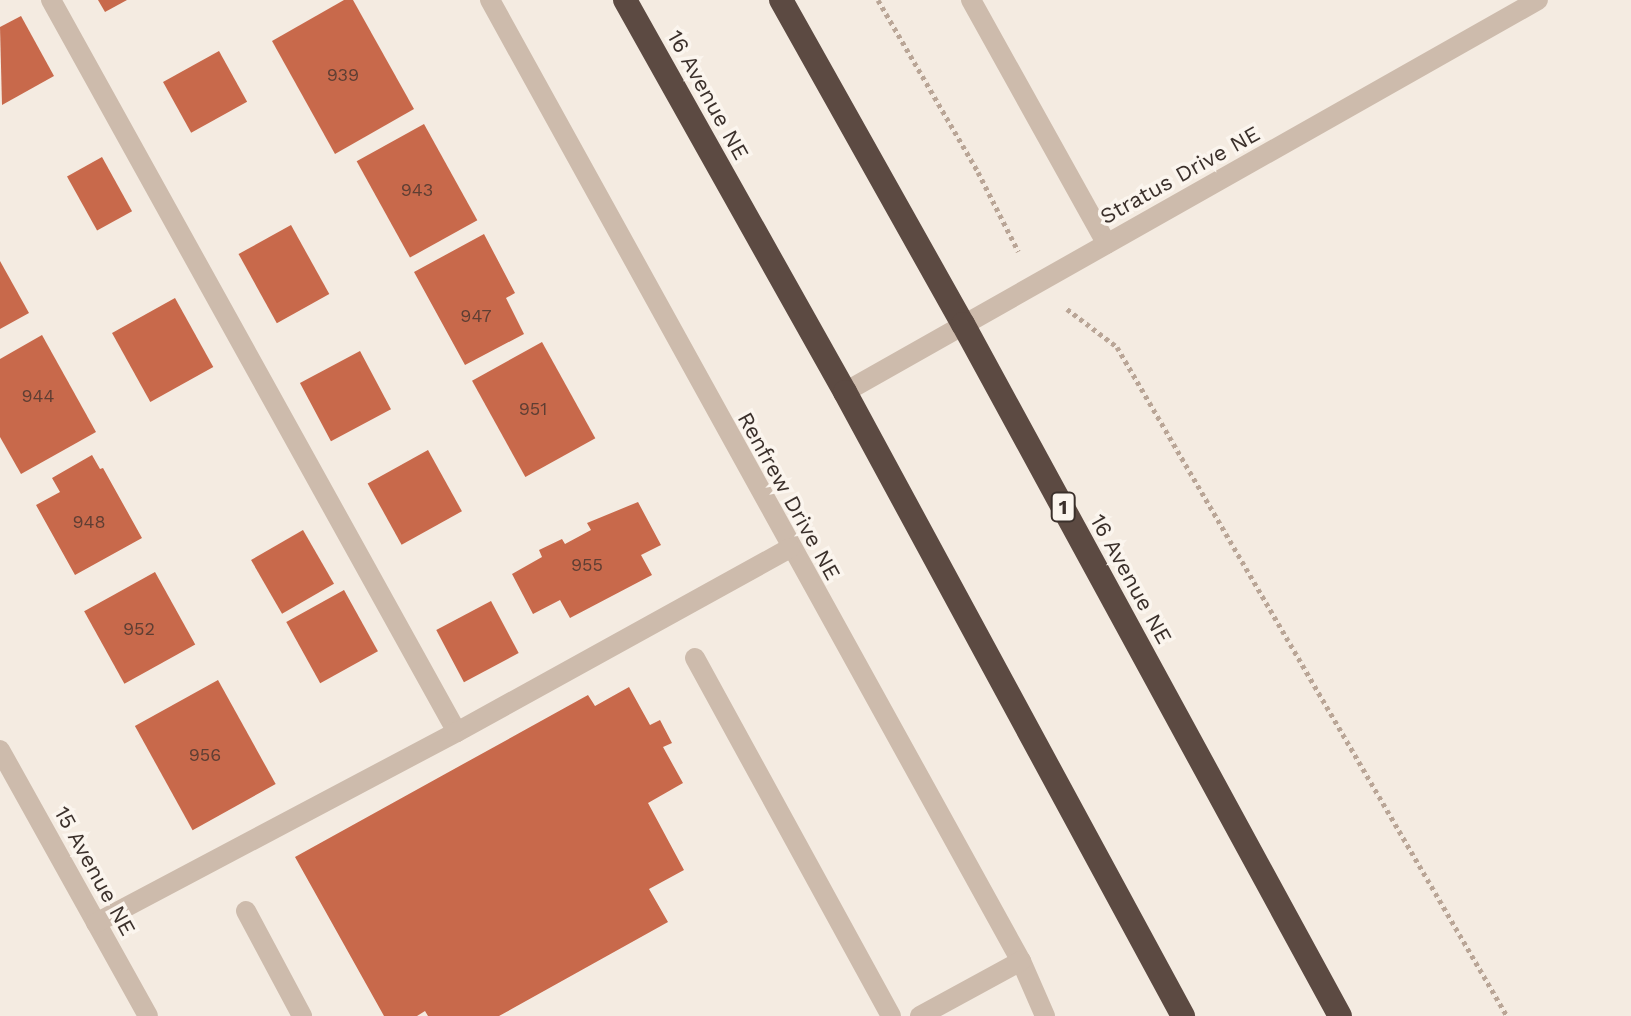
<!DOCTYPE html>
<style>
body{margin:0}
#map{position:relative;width:1631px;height:1016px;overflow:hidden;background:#f4ebe1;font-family:"Work Sans",sans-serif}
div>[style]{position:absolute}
.building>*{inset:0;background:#c8694b;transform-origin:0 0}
.path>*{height:5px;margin-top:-2.5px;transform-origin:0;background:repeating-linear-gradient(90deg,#b9a596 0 4px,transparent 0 8px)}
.minor>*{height:20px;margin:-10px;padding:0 10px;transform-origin:10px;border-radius:10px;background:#cdbbac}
.highway>*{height:24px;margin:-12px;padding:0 12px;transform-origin:12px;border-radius:12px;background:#5c4a42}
span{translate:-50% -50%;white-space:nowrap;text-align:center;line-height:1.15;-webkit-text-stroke:7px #fbf5ee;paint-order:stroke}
.number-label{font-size:18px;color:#5e3e33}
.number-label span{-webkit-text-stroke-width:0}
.shield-label span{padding:2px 6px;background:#fbf5ee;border:2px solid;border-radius:6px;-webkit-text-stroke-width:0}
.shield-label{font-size:20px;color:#3b302b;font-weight:700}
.street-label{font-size:22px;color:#3b302b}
</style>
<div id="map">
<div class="building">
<div style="clip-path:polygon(98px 0,127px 0,105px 12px)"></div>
<div style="clip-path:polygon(344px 0,353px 0,414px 109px,335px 154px,272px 41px)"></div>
<div style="clip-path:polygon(21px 16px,54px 76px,2px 105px,0 27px)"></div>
<div style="left:219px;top:51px;width:58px;height:64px;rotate:61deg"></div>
<div style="left:424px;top:124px;width:110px;height:77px;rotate:61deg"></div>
<div style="left:102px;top:157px;width:62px;height:40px;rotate:61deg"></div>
<div style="left:291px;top:225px;width:79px;height:60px;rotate:61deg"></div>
<div style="clip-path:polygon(484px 234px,515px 293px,506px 298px,524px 334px,465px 365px,414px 272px)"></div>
<div style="clip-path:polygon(0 261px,29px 313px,0 329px)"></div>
<div style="left:175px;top:298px;width:79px;height:72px;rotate:61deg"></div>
<div style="clip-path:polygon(42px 335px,96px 432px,21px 474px,0 437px,0 359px)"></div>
<div style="left:542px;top:342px;width:110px;height:80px;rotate:61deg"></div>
<div style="left:360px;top:351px;width:66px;height:68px;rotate:62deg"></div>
<div style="left:428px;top:450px;width:70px;height:69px;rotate:61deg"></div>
<div style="clip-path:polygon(92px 455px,100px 469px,103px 468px,142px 538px,75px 575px,36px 505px,60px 492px,52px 478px)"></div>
<div style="clip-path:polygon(638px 502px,661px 545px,641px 555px,652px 575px,570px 618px,560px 600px,533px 614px,512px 574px,542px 557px,539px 550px,562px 539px,565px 544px,591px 530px,587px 523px)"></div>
<div style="left:303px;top:530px;width:62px;height:60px;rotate:60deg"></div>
<div style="left:155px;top:572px;width:83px;height:81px;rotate:61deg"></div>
<div style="left:344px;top:590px;width:70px;height:66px;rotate:61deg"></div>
<div style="left:491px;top:601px;width:59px;height:62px;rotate:62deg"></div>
<div style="left:218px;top:680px;width:119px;height:95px;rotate:61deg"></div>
<div style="clip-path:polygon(629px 687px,650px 725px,660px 720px,672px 743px,663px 747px,683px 783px,648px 803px,684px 870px,649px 889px,668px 922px,499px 1016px,428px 1016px,425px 1011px,417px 1016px,384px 1016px,295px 857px,588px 695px,595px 706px)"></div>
</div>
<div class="path">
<div style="left:878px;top:0;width:199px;rotate:59.8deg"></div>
<div style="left:978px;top:172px;width:89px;rotate:63.1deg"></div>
<div style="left:1067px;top:309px;width:63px;rotate:37.2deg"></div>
<div style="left:1117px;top:347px;width:774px;rotate:59.76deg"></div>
</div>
<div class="minor">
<div style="left:51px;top:0;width:837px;rotate:60.99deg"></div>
<div style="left:490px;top:0;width:1098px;rotate:61.08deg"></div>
<div style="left:1021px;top:961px;width:60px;rotate:66.4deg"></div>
<div style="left:971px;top:0;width:279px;rotate:60.9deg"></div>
<div style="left:845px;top:392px;width:796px;rotate:-29.49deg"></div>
<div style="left:695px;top:658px;width:408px;rotate:61.3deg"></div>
<div style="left:0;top:750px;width:304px;rotate:60.9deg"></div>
<div style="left:246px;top:911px;width:119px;rotate:61.9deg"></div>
<div style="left:96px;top:923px;width:408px;rotate:-27.9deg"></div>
<div style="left:457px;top:732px;width:380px;rotate:-28.9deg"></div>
<div style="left:920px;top:1016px;width:115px;rotate:-28.6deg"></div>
</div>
<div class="highway">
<div style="left:625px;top:0;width:450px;rotate:60.7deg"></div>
<div style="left:845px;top:392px;width:710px;rotate:61.56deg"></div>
<div style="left:781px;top:0;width:372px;rotate:60.7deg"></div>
<div style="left:963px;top:324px;width:788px;rotate:61.42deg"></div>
</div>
<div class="number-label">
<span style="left:343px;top:75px">939</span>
<span style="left:417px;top:190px">943</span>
<span style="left:476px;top:316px">947</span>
<span style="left:38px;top:396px">944</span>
<span style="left:533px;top:409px">951</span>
<span style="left:89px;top:522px">948</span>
<span style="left:587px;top:565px">955</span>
<span style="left:139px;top:629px">952</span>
<span style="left:205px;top:755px">956</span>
</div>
<div class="shield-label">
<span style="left:1063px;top:507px">1</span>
</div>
<div class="street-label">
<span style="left:708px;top:95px;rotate:61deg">16 Avenue NE</span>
<span style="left:1180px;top:175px;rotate:-29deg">Stratus Drive NE</span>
<span style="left:789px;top:496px;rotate:61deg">Renfrew Drive NE</span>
<span style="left:1131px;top:579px;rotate:61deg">16 Avenue NE</span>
<span style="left:95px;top:871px;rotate:61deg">15 Avenue NE</span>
</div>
</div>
